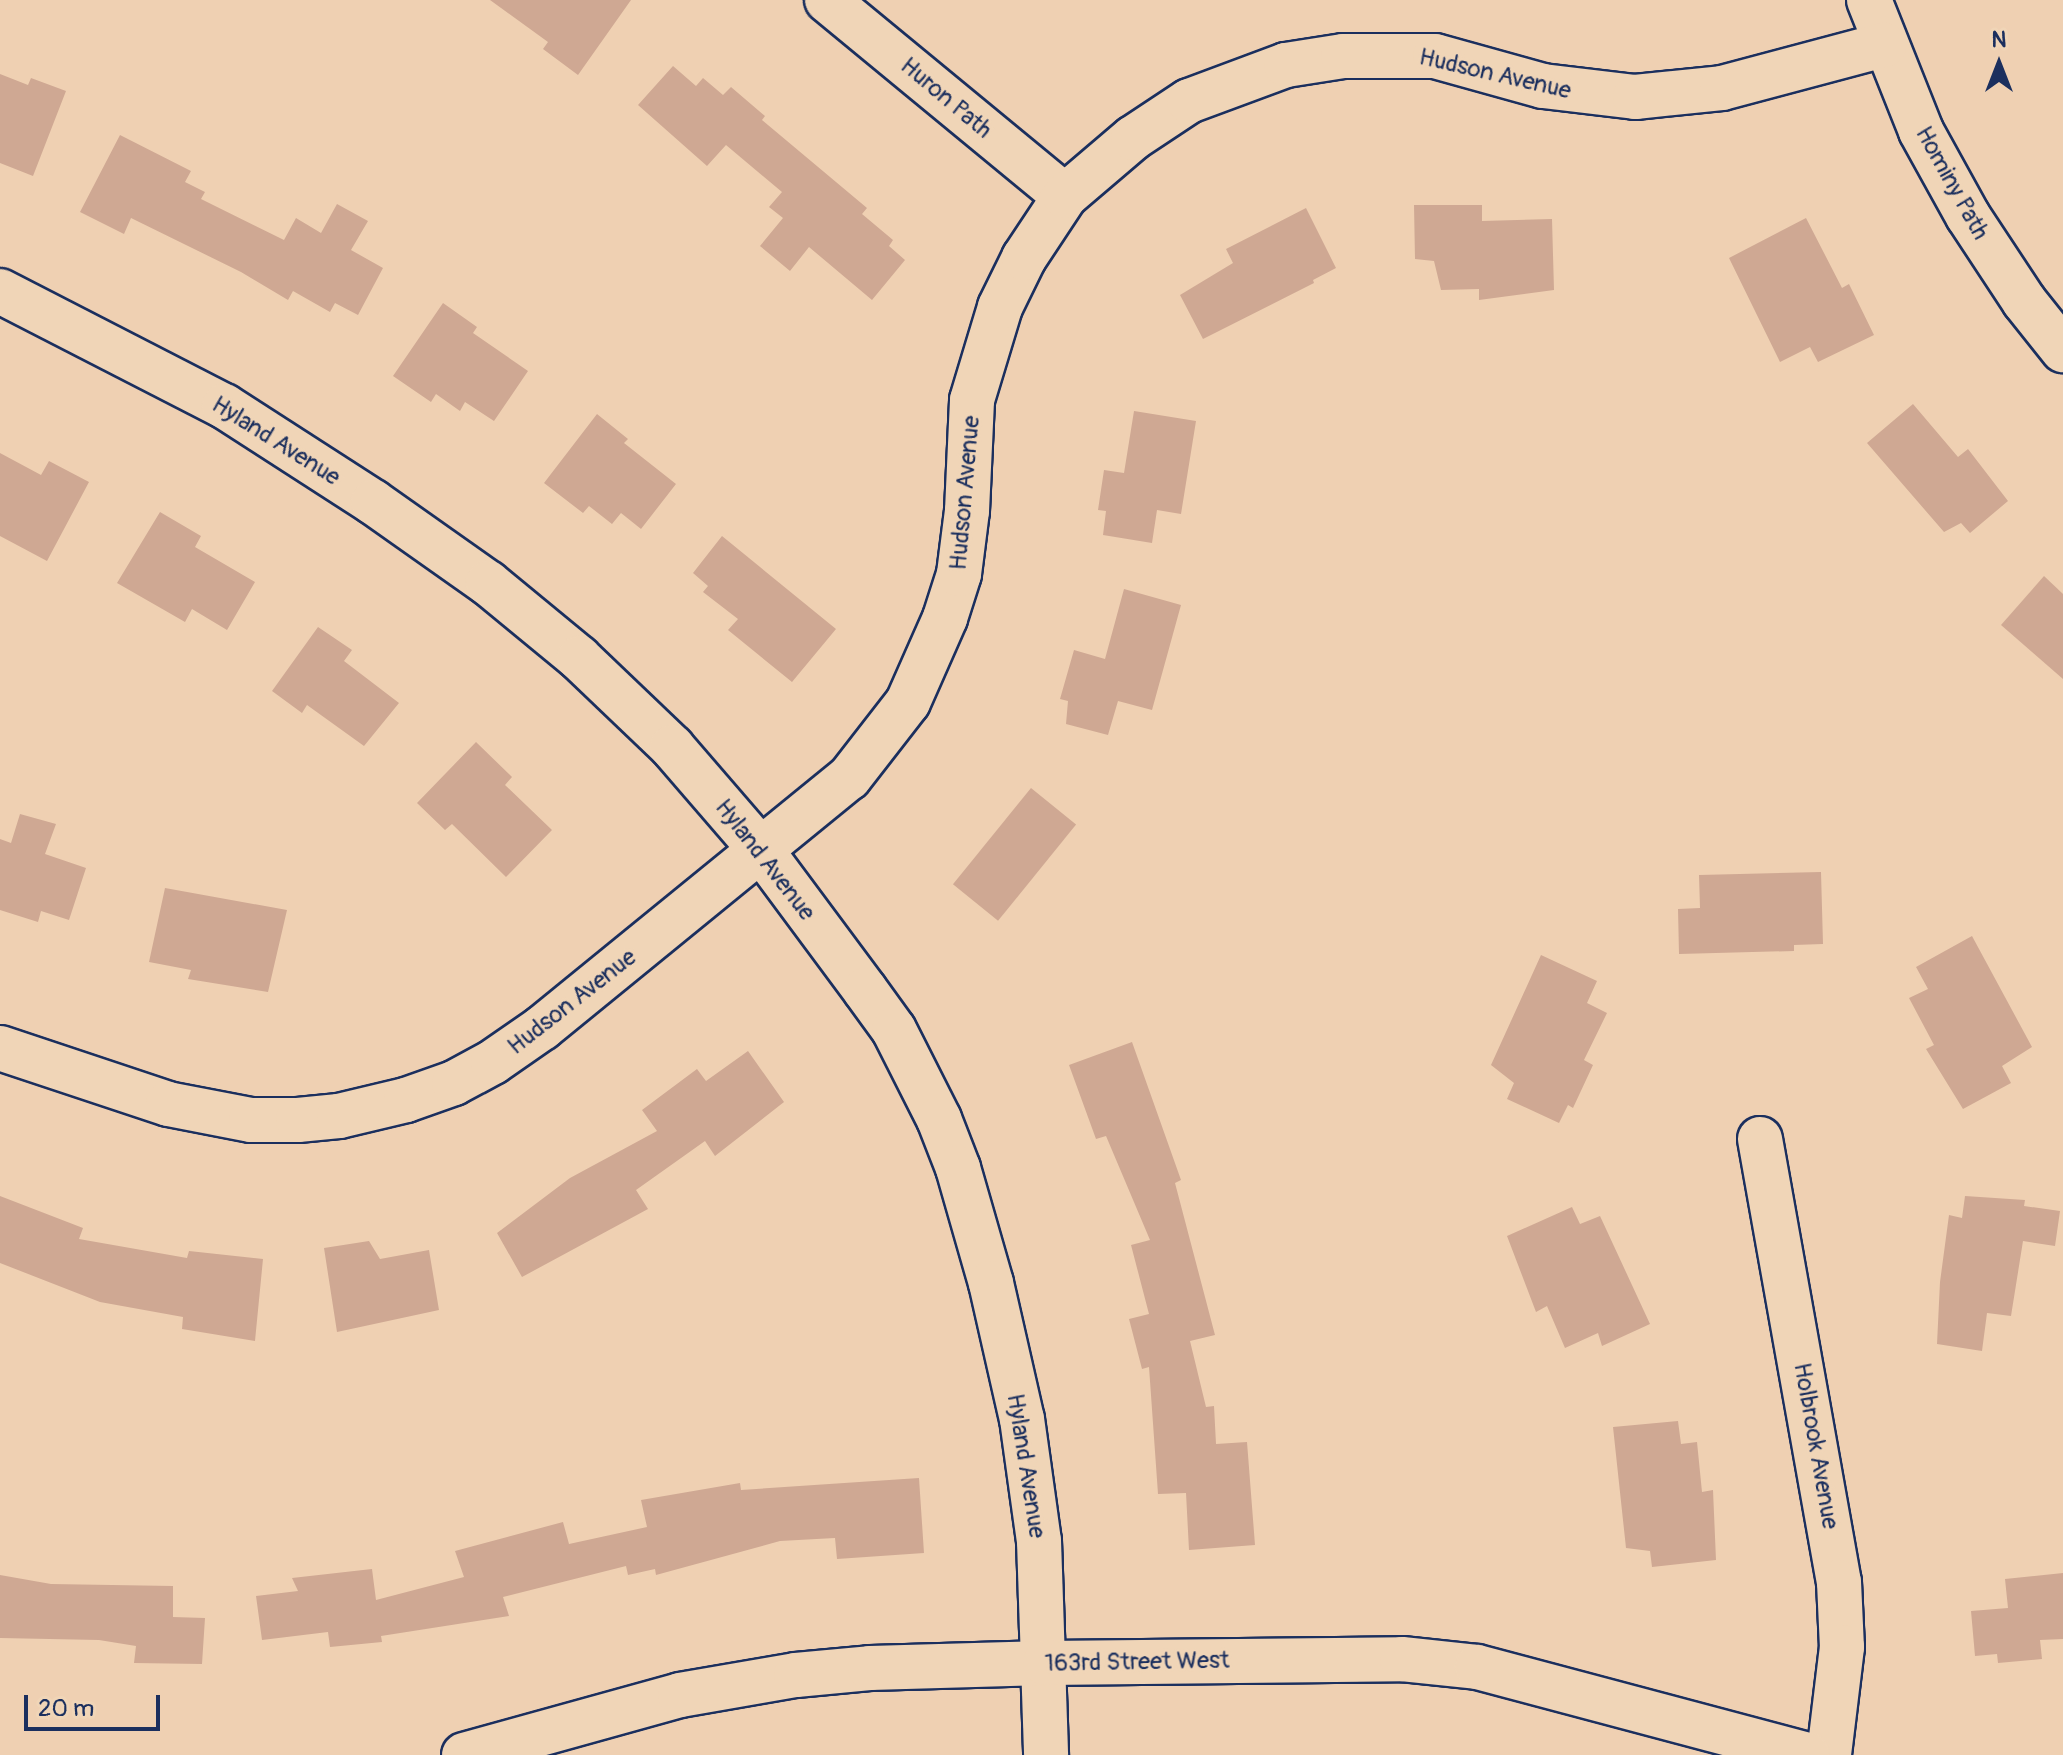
<!DOCTYPE html>
<style>
body{margin:0}
#map{position:relative;width:2063px;height:1755px;overflow:hidden;background:#efd0b2;font-family:Pangolin,sans-serif}
div>[style]{position:absolute}
.building>*{inset:0;background:#cfa893;transform-origin:0 0}
.roads{filter:drop-shadow(2px 0 #1b2f5e) drop-shadow(-2px 0 #1b2f5e) drop-shadow(0 2px #1b2f5e) drop-shadow(0 -2px #1b2f5e)}
.street>*{height:44px;margin:-22px;padding:0 22px;transform-origin:22px;border-radius:22px;background:#f0d5b7}
span{translate:-50% -50%;white-space:nowrap;text-align:center;line-height:1.15;-webkit-text-stroke:6px #f0d5b7;paint-order:stroke}
.street-label{font-size:24px;color:#1b2f5e}
.north{position:absolute;left:1959px;top:24px;width:80px;height:80px;-webkit-text-stroke:6px #f0d5b7;paint-order:stroke;rotate:0deg;font-size:22px;font-weight:700;line-height:32px;text-align:center;color:#1b2f5e}
.north::after{content:'';display:block;margin:auto;width:28px;height:36px;background:#1b2f5e;clip-path:polygon(50% 0,100% 100%,50% 72%,0 100%)}
.scale{position:absolute;left:24px;top:1695px;width:136px;height:36px;box-sizing:border-box;border:4px solid #1b2f5e;border-top:0;padding-left:10px;font-size:24px;line-height:28px;white-space:nowrap;color:#1b2f5e;-webkit-text-stroke:6px #f0d5b7;paint-order:stroke}
</style>
<div id="map">
<div class="building">
<div style="clip-path:polygon(490px 0,631px 0,578px 75px,543px 49px,548px 42px)"></div>
<div style="clip-path:polygon(673px 66px,696px 86px,703px 78px,723px 95px,731px 87px,765px 116px,762px 120px,867px 208px,862px 214px,893px 240px,889px 246px,905px 260px,872px 300px,809px 247px,790px 271px,760px 246px,783px 218px,769px 207px,782px 192px,726px 145px,707px 166px,638px 105px)"></div>
<div style="clip-path:polygon(0 74px,28px 85px,31px 78px,66px 91px,33px 176px,0 163px)"></div>
<div style="clip-path:polygon(120px 135px,191px 171px,185px 182px,205px 192px,201px 199px,284px 240px,296px 218px,321px 233px,337px 204px,368px 221px,351px 250px,383px 268px,358px 315px,335px 303px,330px 312px,293px 291px,288px 300px,241px 272px,131px 218px,124px 234px,80px 212px)"></div>
<div style="clip-path:polygon(1414px 205px,1482px 205px,1482px 221px,1552px 219px,1554px 290px,1479px 300px,1479px 289px,1441px 290px,1434px 261px,1415px 259px)"></div>
<div style="clip-path:polygon(1306px 208px,1336px 268px,1313px 280px,1314px 283px,1203px 339px,1180px 295px,1233px 263px,1226px 249px)"></div>
<div style="clip-path:polygon(1806px 218px,1842px 288px,1849px 284px,1874px 335px,1818px 362px,1810px 347px,1780px 362px,1729px 258px)"></div>
<div style="clip-path:polygon(443px 303px,477px 327px,473px 333px,528px 371px,494px 421px,465px 402px,460px 411px,436px 394px,431px 402px,393px 376px)"></div>
<div style="clip-path:polygon(1913px 404px,1958px 457px,1968px 449px,2008px 501px,1970px 533px,1961px 523px,1944px 532px,1867px 443px)"></div>
<div style="clip-path:polygon(1134px 411px,1196px 421px,1181px 514px,1157px 510px,1152px 543px,1103px 535px,1106px 511px,1098px 510px,1104px 470px,1124px 473px)"></div>
<div style="clip-path:polygon(597px 414px,628px 439px,624px 443px,676px 484px,641px 529px,621px 513px,612px 524px,589px 506px,583px 513px,544px 483px)"></div>
<div style="clip-path:polygon(0 453px,41px 475px,49px 461px,89px 482px,47px 561px,0 536px)"></div>
<div style="clip-path:polygon(160px 512px,201px 536px,195px 547px,255px 582px,227px 630px,192px 609px,185px 622px,117px 583px)"></div>
<div style="clip-path:polygon(722px 536px,836px 629px,792px 682px,728px 630px,738px 619px,703px 592px,708px 586px,693px 573px)"></div>
<div style="clip-path:polygon(2044px 576px,2063px 594px,2063px 679px,2001px 625px)"></div>
<div style="clip-path:polygon(1124px 589px,1181px 605px,1152px 710px,1118px 701px,1108px 735px,1066px 724px,1068px 701px,1060px 699px,1074px 650px,1105px 659px)"></div>
<div style="clip-path:polygon(318px 627px,352px 650px,344px 661px,399px 703px,364px 746px,307px 705px,302px 713px,272px 691px)"></div>
<div style="clip-path:polygon(476px 742px,512px 777px,505px 785px,552px 830px,506px 877px,452px 824px,445px 830px,417px 803px)"></div>
<div style="left:1031px;top:788px;width:58px;height:124px;rotate:39deg"></div>
<div style="clip-path:polygon(20px 814px,56px 824px,45px 854px,86px 868px,69px 920px,41px 911px,38px 922px,0 910px,0 839px,11px 843px)"></div>
<div style="clip-path:polygon(1821px 872px,1823px 944px,1794px 945px,1794px 951px,1679px 954px,1678px 909px,1700px 908px,1699px 875px)"></div>
<div style="clip-path:polygon(165px 888px,287px 910px,268px 992px,188px 979px,191px 970px,149px 962px)"></div>
<div style="clip-path:polygon(1972px 936px,2032px 1047px,2002px 1066px,2011px 1083px,1963px 1109px,1926px 1049px,1934px 1045px,1909px 998px,1928px 989px,1916px 967px)"></div>
<div style="clip-path:polygon(1541px 955px,1597px 981px,1587px 1003px,1607px 1013px,1584px 1060px,1593px 1065px,1573px 1108px,1568px 1105px,1559px 1123px,1507px 1099px,1514px 1083px,1491px 1065px)"></div>
<div style="clip-path:polygon(1132px 1042px,1181px 1180px,1175px 1183px,1215px 1335px,1190px 1341px,1206px 1407px,1214px 1406px,1216px 1444px,1247px 1442px,1255px 1545px,1189px 1550px,1186px 1493px,1158px 1494px,1149px 1367px,1142px 1369px,1129px 1319px,1149px 1314px,1131px 1245px,1150px 1240px,1106px 1136px,1096px 1139px,1069px 1065px)"></div>
<div style="clip-path:polygon(748px 1051px,784px 1102px,715px 1156px,705px 1141px,636px 1190px,648px 1209px,522px 1277px,497px 1233px,570px 1178px,657px 1131px,642px 1110px,697px 1069px,706px 1081px)"></div>
<div style="clip-path:polygon(0 1196px,83px 1228px,79px 1239px,187px 1258px,189px 1251px,263px 1259px,255px 1341px,182px 1329px,183px 1317px,100px 1302px,0 1263px)"></div>
<div style="clip-path:polygon(1965px 1196px,2025px 1200px,2024px 1206px,2060px 1211px,2055px 1246px,2023px 1241px,2011px 1316px,1987px 1313px,1982px 1351px,1937px 1344px,1940px 1282px,1949px 1215px,1962px 1218px)"></div>
<div style="clip-path:polygon(1572px 1207px,1580px 1224px,1600px 1216px,1650px 1324px,1602px 1346px,1598px 1333px,1565px 1348px,1547px 1306px,1536px 1312px,1507px 1236px)"></div>
<div style="clip-path:polygon(369px 1241px,380px 1259px,429px 1250px,439px 1310px,337px 1332px,324px 1248px)"></div>
<div style="clip-path:polygon(1678px 1421px,1681px 1444px,1697px 1442px,1702px 1492px,1713px 1490px,1716px 1560px,1652px 1567px,1650px 1551px,1626px 1548px,1613px 1427px)"></div>
<div style="clip-path:polygon(919px 1478px,924px 1553px,837px 1559px,835px 1538px,780px 1541px,656px 1575px,655px 1569px,628px 1575px,626px 1566px,503px 1597px,509px 1616px,381px 1636px,382px 1642px,330px 1647px,328px 1632px,262px 1640px,256px 1596px,298px 1591px,292px 1578px,372px 1569px,376px 1600px,464px 1577px,455px 1551px,563px 1522px,569px 1544px,647px 1527px,641px 1500px,740px 1483px,741px 1490px)"></div>
<div style="clip-path:polygon(2063px 1573px,2063px 1639px,2040px 1640px,2042px 1659px,1998px 1663px,1997px 1654px,1975px 1656px,1971px 1611px,2008px 1608px,2005px 1579px)"></div>
<div style="clip-path:polygon(0 1575px,51px 1584px,173px 1586px,173px 1617px,205px 1618px,202px 1664px,134px 1663px,136px 1646px,99px 1640px,0 1638px)"></div>
</div>
<div class="roads">
<div class="street">
<div style="left:827px;top:0;width:308px;rotate:39.5deg"></div>
<div style="left:1869px;top:0;width:141px;rotate:68.3deg"></div>
<div style="left:1921px;top:131px;width:97px;rotate:61.1deg"></div>
<div style="left:1968px;top:216px;width:102px;rotate:56.6deg"></div>
<div style="left:2024px;top:301px;width:63px;rotate:51.5deg"></div>
<div style="left:0;top:291px;width:252px;rotate:27.2deg"></div>
<div style="left:224px;top:406px;width:177px;rotate:32.8deg"></div>
<div style="left:373px;top:502px;width:141px;rotate:35.2deg"></div>
<div style="left:488px;top:583px;width:118px;rotate:39.5deg"></div>
<div style="left:579px;top:658px;width:129px;rotate:43.7deg"></div>
<div style="left:672px;top:747px;width:136px;rotate:49.2deg"></div>
<div style="left:761px;top:850px;width:174px;rotate:53.4deg"></div>
<div style="left:865px;top:990px;width:49px;rotate:54.1deg"></div>
<div style="left:894px;top:1030px;width:100px;rotate:63.2deg"></div>
<div style="left:939px;top:1119px;width:53px;rotate:68.8deg"></div>
<div style="left:958px;top:1168px;width:120px;rotate:74deg"></div>
<div style="left:991px;top:1283px;width:139px;rotate:77.2deg"></div>
<div style="left:1022px;top:1419px;width:123px;rotate:82.1deg"></div>
<div style="left:1039px;top:1541px;width:214px;rotate:88.1deg"></div>
<div style="left:0;top:1048px;width:177px;rotate:18.4deg"></div>
<div style="left:168px;top:1104px;width:85px;rotate:10.9deg"></div>
<div style="left:251px;top:1120px;width:47px"></div>
<div style="left:298px;top:1120px;width:41px;rotate:-5.6deg"></div>
<div style="left:339px;top:1116px;width:69px;rotate:-13.4deg"></div>
<div style="left:406px;top:1100px;width:51px;rotate:-19.5deg"></div>
<div style="left:454px;top:1083px;width:44px;rotate:-28.3deg"></div>
<div style="left:493px;top:1062px;width:60px;rotate:-34.8deg"></div>
<div style="left:542px;top:1028px;width:396px;rotate:-39.2deg"></div>
<div style="left:849px;top:778px;width:96px;rotate:-52.2deg"></div>
<div style="left:908px;top:702px;width:92px;rotate:-66.2deg"></div>
<div style="left:945px;top:618px;width:46px;rotate:-72.3deg"></div>
<div style="left:959px;top:574px;width:64px;rotate:-82.8deg"></div>
<div style="left:967px;top:511px;width:111px;rotate:-87.4deg"></div>
<div style="left:972px;top:400px;width:97px;rotate:-73.2deg"></div>
<div style="left:1000px;top:307px;width:55px;rotate:-63.9deg"></div>
<div style="left:1024px;top:258px;width:74px;rotate:-56.5deg"></div>
<div style="left:1065px;top:196px;width:89px;rotate:-40.5deg"></div>
<div style="left:1133px;top:138px;width:67px;rotate:-33.5deg"></div>
<div style="left:1189px;top:101px;width:103px;rotate:-20.4deg"></div>
<div style="left:1286px;top:65px;width:58px;rotate:-9deg"></div>
<div style="left:1343px;top:56px;width:92px"></div>
<div style="left:1435px;top:56px;width:112px;rotate:15.5deg"></div>
<div style="left:1543px;top:86px;width:93px;rotate:6.8deg"></div>
<div style="left:1635px;top:97px;width:87px;rotate:-5.9deg"></div>
<div style="left:1722px;top:88px;width:168px;rotate:-14.9deg"></div>
<div style="left:1760px;top:1139px;width:450px;rotate:79.9deg"></div>
<div style="left:1839px;top:1582px;width:65px;rotate:87.4deg"></div>
<div style="left:1842px;top:1647px;width:109px;rotate:96.9deg"></div>
<div style="left:464px;top:1755px;width:224px;rotate:-15.5deg"></div>
<div style="left:680px;top:1695px;width:118px;rotate:-9.8deg"></div>
<div style="left:796px;top:1675px;width:74px;rotate:-5.4deg"></div>
<div style="left:870px;top:1668px;width:175px;rotate:-1.6deg"></div>
<div style="left:1045px;top:1663px;width:357px;rotate:-0.6deg"></div>
<div style="left:1402px;top:1659px;width:75px;rotate:6.1deg"></div>
<div style="left:1477px;top:1667px;width:342px;rotate:14.9deg"></div>
</div>
</div>
<div class="street-label">
<span style="left:1495px;top:74px;rotate:13deg">Hudson Avenue</span>
<span style="left:946px;top:98px;rotate:40deg">Huron Path</span>
<span style="left:1952px;top:183px;rotate:61deg">Hominy Path</span>
<span style="left:276px;top:441px;rotate:32deg">Hyland Avenue</span>
<span style="left:965px;top:493px;rotate:-85deg">Hudson Avenue</span>
<span style="left:765px;top:860px;rotate:52deg">Hyland Avenue</span>
<span style="left:572px;top:1002px;rotate:-38deg">Hudson Avenue</span>
<span style="left:1816px;top:1446px;rotate:80deg">Holbrook Avenue</span>
<span style="left:1026px;top:1466px;rotate:81deg">Hyland Avenue</span>
<span style="left:1137px;top:1662px;rotate:-1deg">163rd Street West</span>
</div>
<div class="north">N</div>
<div class="scale">20 m</div>
</div>
